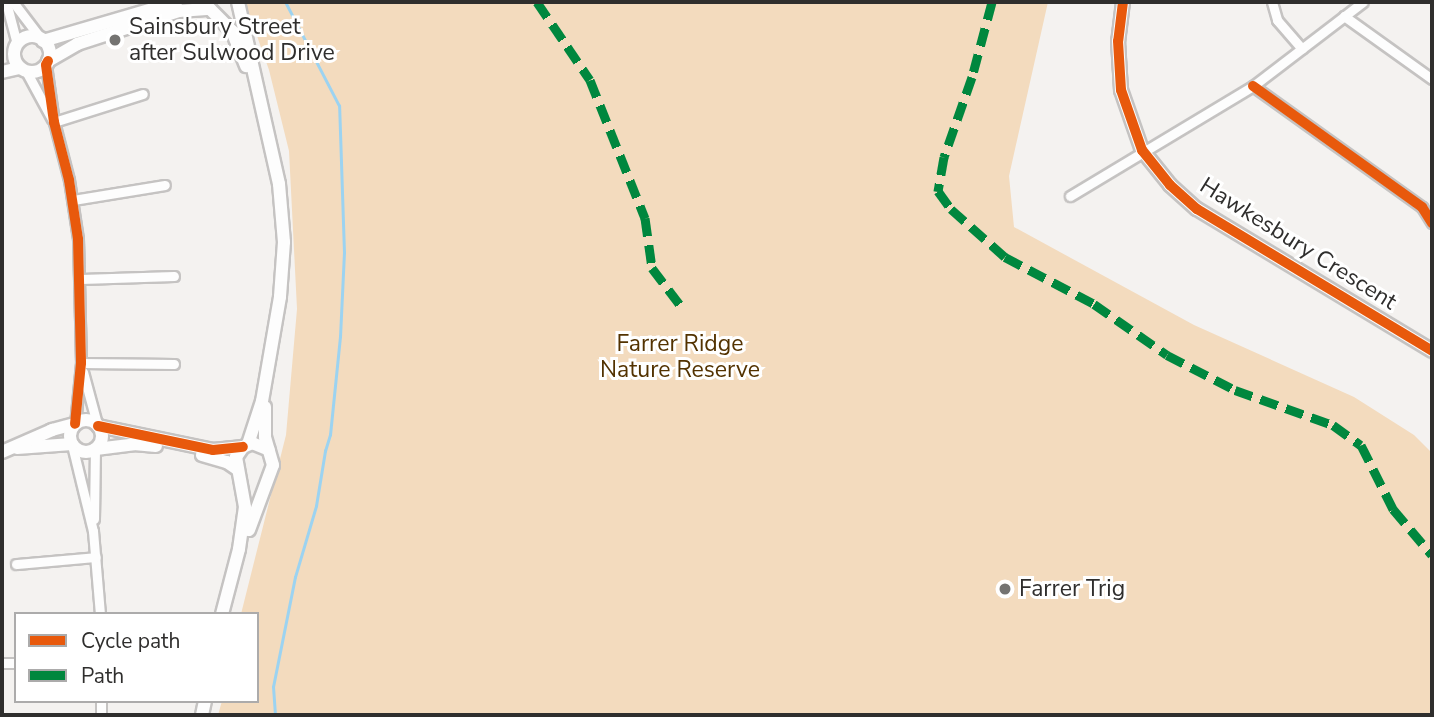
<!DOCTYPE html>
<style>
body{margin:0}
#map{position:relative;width:1434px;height:717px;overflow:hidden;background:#f4f2f0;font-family:"Nunito Sans",sans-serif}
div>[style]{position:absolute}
.green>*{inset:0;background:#f3dbbe}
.stream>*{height:2.5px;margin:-1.25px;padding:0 1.25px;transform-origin:1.25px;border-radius:1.25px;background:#9cd3f1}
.roads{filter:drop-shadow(2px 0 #c5c3c2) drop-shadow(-2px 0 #c5c3c2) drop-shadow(0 2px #c5c3c2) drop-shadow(0 -2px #c5c3c2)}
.street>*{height:9px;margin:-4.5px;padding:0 4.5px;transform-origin:4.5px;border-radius:4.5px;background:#fdfdfd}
.secondary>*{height:12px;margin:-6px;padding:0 6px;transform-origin:6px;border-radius:6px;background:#fdfdfd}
.secondary>.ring{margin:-6px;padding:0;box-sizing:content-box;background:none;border:12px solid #fdfdfd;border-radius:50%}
.quiet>*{height:9px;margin-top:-4.5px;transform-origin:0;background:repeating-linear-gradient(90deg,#00873e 0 18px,transparent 0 27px)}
.cycleway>*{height:10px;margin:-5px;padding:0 5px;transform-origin:5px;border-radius:5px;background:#e8590c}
.dots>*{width:19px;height:19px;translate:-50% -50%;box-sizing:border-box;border:4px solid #fff;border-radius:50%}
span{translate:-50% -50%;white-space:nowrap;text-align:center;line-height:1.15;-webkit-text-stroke:6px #fff;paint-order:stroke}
.poi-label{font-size:23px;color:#2f2e2d}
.left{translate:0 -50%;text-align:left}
.street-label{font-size:23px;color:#2f2e2d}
.park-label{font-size:23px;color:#533200}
.frame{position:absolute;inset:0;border:4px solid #2f2e2d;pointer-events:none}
.legend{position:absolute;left:14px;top:612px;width:245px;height:91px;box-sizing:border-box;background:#fff;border:2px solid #acabab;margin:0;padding:9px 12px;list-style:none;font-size:21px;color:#2f2e2d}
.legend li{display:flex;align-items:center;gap:14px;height:35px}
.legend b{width:35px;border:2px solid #acabab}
</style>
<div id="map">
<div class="green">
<div style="clip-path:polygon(245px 2px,1048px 2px,1009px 176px,1014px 227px,1194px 325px,1354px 397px,1414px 435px,1432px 453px,1432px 715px,218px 715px,222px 701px,257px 701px,257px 614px,241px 614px,286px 435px,297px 309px,289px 151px,269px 70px)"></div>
</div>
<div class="stream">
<div style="left:275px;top:715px;width:28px;rotate:-94deg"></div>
<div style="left:273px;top:687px;width:112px;rotate:-78.7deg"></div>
<div style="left:295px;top:577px;width:74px;rotate:-73.5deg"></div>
<div style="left:316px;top:506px;width:56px;rotate:-80.7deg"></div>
<div style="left:325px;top:451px;width:17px;rotate:-73deg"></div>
<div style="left:330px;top:435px;width:99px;rotate:-84.2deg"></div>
<div style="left:340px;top:337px;width:84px;rotate:-87.3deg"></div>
<div style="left:344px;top:253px;width:147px;rotate:-91.9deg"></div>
<div style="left:339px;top:106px;width:117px;rotate:-117.4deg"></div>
</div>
<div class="roads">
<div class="street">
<div style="left:6px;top:2px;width:43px;rotate:75.3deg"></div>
<div style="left:13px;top:2px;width:48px;rotate:52.7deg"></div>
<div style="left:1272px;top:2px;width:19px;rotate:74deg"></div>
<div style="left:1277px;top:20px;width:38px;rotate:49deg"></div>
<div style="left:1344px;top:16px;width:108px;rotate:35.6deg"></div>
<div style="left:46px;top:65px;width:58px;rotate:82deg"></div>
<div style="left:54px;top:122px;width:60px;rotate:75.5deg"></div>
<div style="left:69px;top:180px;width:60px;rotate:81.3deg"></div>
<div style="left:78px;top:239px;width:124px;rotate:88.6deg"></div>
<div style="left:81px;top:363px;width:61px;rotate:95.6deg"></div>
<div style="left:26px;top:71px;width:55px;rotate:61.6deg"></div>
<div style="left:1253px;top:86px;width:208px;rotate:35.6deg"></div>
<div style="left:1422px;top:207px;width:19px;rotate:58deg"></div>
<div style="left:54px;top:122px;width:93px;rotate:-17.5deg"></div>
<div style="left:1070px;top:196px;width:214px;rotate:-31deg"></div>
<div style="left:1253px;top:86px;width:138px;rotate:-37.4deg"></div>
<div style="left:73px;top:200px;width:93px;rotate:-9.3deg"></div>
<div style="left:81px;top:279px;width:93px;rotate:-1.8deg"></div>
<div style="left:81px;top:363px;width:93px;rotate:0.6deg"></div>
<div style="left:83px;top:372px;width:54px;rotate:74.9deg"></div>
<div style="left:72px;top:445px;width:89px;rotate:76.3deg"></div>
<div style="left:93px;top:531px;width:83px;rotate:85.2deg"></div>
<div style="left:94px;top:519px;width:70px;rotate:-89.2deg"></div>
<div style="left:16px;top:564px;width:80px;rotate:-5deg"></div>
<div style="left:2px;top:663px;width:14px"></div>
<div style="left:101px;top:715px;width:14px;rotate:-90deg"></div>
</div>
<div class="secondary">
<div style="left:238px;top:2px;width:187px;rotate:77.3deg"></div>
<div style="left:279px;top:184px;width:58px;rotate:85.1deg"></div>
<div style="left:284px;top:242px;width:55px;rotate:94.2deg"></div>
<div style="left:280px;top:297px;width:106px;rotate:99.8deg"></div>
<div style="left:262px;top:401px;width:45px;rotate:108deg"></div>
<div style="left:1123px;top:2px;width:39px;rotate:97deg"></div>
<div style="left:1118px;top:41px;width:49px;rotate:86.5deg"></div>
<div style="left:1121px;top:90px;width:64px;rotate:70.7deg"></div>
<div style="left:1142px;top:150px;width:45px;rotate:51.3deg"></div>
<div style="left:1170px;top:185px;width:36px;rotate:42deg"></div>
<div style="left:1197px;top:209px;width:275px;rotate:31.1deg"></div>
<div style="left:211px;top:10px;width:30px;rotate:45deg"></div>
<div style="left:232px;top:31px;width:38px;rotate:68deg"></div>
<div class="ring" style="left:14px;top:36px;width:24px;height:24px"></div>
<div style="left:43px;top:41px;width:139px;rotate:-16.3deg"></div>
<div style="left:48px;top:61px;width:34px;rotate:-30deg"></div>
<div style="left:77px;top:44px;width:107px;rotate:-17.9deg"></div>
<div style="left:179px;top:11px;width:31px;rotate:-4deg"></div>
<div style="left:2px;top:72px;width:18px;rotate:-13deg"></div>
<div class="ring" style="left:70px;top:420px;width:20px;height:20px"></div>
<div style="left:98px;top:426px;width:117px;rotate:11.8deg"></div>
<div style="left:213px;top:450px;width:30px;rotate:-6deg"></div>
<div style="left:17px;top:448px;width:55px;rotate:-4.2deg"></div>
<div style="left:96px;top:449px;width:38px;rotate:-7deg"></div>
<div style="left:134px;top:444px;width:22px;rotate:5deg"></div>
<div style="left:2px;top:452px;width:55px;rotate:-23.7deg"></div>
<div style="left:52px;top:430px;width:24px;rotate:-15deg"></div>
<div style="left:202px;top:455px;width:26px;rotate:16deg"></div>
<div style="left:227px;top:462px;width:12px;rotate:35deg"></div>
<div style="left:249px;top:530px;width:69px;rotate:-69.7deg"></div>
<div style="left:273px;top:465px;width:29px;rotate:-106deg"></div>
<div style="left:265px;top:437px;width:30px;rotate:-90deg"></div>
<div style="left:222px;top:614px;width:67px;rotate:-75.3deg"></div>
<div style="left:239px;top:549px;width:42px;rotate:-81.9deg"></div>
<div style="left:245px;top:507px;width:51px;rotate:-100.2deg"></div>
<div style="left:236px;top:457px;width:12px;rotate:-55deg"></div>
<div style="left:243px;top:447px;width:10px;rotate:-24deg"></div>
<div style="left:252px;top:443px;width:18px;rotate:22deg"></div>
<div style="left:202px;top:715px;width:14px;rotate:-78deg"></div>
</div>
</div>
<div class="quiet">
<div style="left:537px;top:2px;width:94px;rotate:55.8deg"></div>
<div style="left:590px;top:80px;width:149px;rotate:68.3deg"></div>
<div style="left:645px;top:218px;width:50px;rotate:82deg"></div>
<div style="left:652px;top:268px;width:53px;rotate:52.7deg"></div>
<div style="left:992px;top:2px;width:78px;rotate:104.9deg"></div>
<div style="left:972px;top:77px;width:85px;rotate:109.3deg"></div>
<div style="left:944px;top:157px;width:35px;rotate:100deg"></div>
<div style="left:938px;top:191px;width:22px;rotate:54deg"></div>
<div style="left:951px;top:209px;width:72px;rotate:41.6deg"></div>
<div style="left:1005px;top:257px;width:101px;rotate:27.8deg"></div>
<div style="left:1094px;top:304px;width:89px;rotate:34.9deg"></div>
<div style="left:1167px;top:355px;width:76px;rotate:27.2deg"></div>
<div style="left:1235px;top:390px;width:104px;rotate:19.7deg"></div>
<div style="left:1333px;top:425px;width:34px;rotate:36deg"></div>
<div style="left:1361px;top:445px;width:72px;rotate:63.4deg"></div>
<div style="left:1393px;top:509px;width:60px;rotate:49.7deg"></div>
</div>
<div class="cycleway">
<div style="left:1123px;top:2px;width:39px;rotate:97deg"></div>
<div style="left:1118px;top:41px;width:49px;rotate:86.5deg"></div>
<div style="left:1121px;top:90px;width:64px;rotate:70.7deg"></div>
<div style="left:1142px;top:150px;width:45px;rotate:51.3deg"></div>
<div style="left:1170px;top:185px;width:36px;rotate:42deg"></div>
<div style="left:1197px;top:209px;width:275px;rotate:31.1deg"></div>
<div style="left:48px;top:61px;width:4px;rotate:117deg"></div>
<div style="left:46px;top:65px;width:58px;rotate:82deg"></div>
<div style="left:54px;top:122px;width:60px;rotate:75.5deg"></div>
<div style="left:69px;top:180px;width:60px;rotate:81.3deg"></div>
<div style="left:78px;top:239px;width:124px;rotate:88.6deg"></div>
<div style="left:81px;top:363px;width:61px;rotate:95.6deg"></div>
<div style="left:1253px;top:86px;width:208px;rotate:35.6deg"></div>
<div style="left:1422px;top:207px;width:19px;rotate:58deg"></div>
<div style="left:98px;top:426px;width:117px;rotate:11.8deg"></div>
<div style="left:213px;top:450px;width:30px;rotate:-6deg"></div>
</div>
<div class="dots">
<div style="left:115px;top:40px;background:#747371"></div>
<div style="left:1005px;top:589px;background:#747371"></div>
</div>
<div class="poi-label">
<span class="left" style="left:129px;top:40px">Sainsbury Street<br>after Sulwood Drive</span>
<span class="left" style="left:1019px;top:589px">Farrer Trig</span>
</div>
<div class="street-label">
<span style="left:1298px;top:244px;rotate:32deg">Hawkesbury Crescent</span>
</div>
<div class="park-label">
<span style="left:680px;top:357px">Farrer Ridge<br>Nature Reserve</span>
</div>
<div class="frame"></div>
<ul class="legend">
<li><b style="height:9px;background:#e8590c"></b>Cycle path</li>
<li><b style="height:9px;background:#00873e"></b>Path</li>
</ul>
</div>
